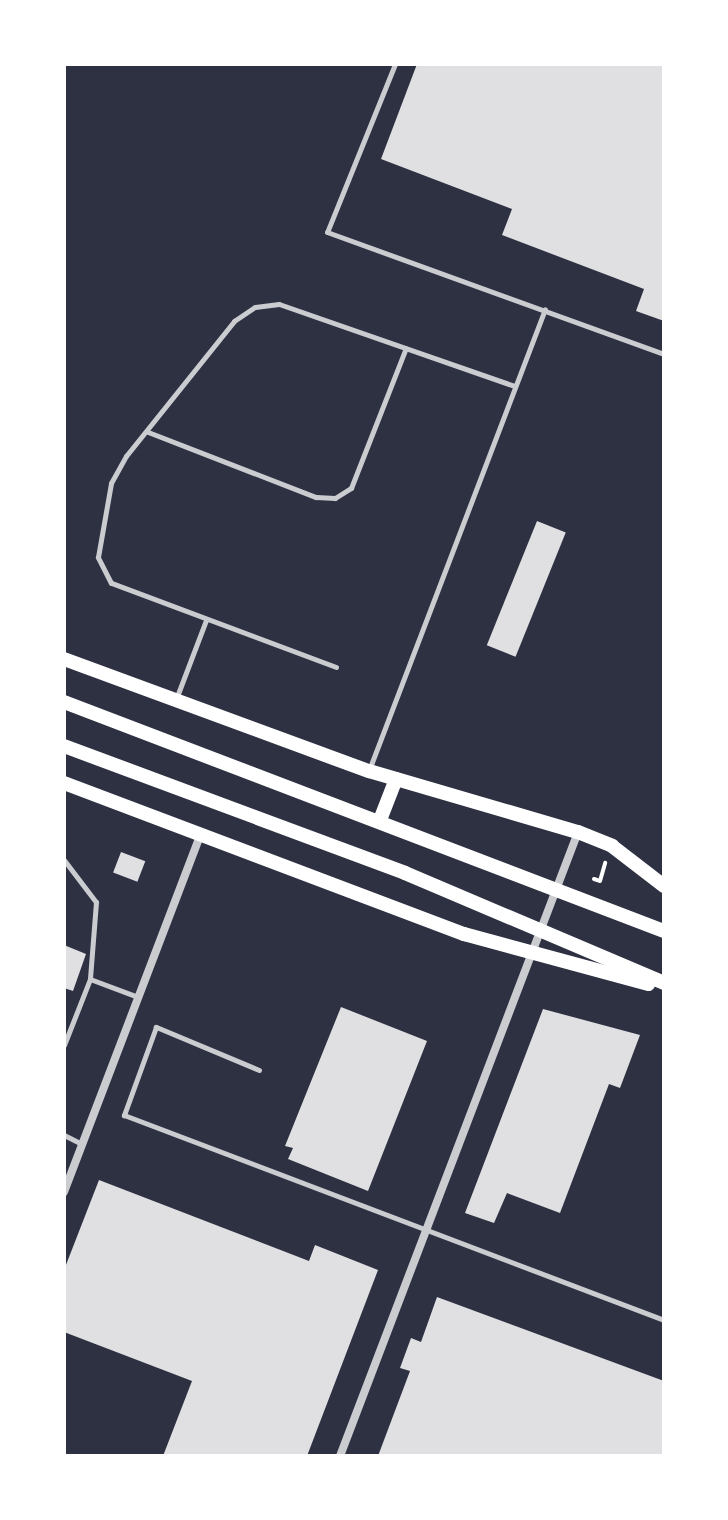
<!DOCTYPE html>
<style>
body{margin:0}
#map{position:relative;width:728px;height:1520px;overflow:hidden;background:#2d3142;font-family:Montserrat,sans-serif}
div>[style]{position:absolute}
.building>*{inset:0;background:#e0e0e3;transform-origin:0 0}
.path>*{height:4px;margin:-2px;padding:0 2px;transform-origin:2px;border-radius:2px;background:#fff}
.service>*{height:5px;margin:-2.5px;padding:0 2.5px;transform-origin:2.5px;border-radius:2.5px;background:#caccd0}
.minor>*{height:8px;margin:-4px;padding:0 4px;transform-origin:4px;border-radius:4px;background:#caccd0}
.secondary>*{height:14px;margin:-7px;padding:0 7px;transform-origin:7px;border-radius:7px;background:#fff}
span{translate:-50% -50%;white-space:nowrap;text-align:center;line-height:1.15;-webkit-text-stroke:8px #fff;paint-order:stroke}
.frame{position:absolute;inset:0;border:66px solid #fff;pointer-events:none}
</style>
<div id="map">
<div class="building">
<div style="clip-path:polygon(417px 64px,664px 64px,664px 321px,636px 311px,644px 289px,502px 235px,512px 209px,381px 159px)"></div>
<div style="left:537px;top:521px;width:31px;height:134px;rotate:22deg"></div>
<div style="left:121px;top:852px;width:26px;height:22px;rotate:21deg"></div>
<div style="clip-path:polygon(64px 945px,86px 954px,73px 991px,64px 988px)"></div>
<div style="clip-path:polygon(341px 1007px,427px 1041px,368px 1191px,288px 1159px,293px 1148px,285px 1146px)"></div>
<div style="clip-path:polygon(543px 1009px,640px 1035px,620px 1088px,609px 1084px,560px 1213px,507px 1193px,494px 1223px,465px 1213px)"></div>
<div style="clip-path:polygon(99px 1180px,309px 1261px,315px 1245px,378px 1270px,307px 1456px,163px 1456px,192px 1381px,64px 1332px,64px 1270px)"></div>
<div style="clip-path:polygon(437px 1297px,664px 1381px,664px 1456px,378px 1456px,410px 1371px,400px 1368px,411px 1338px,421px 1342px)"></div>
</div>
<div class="path">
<div style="left:594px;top:879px;width:6px;rotate:18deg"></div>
<div style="left:600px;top:881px;width:19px;rotate:-74deg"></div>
</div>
<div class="service">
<div style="left:395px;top:64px;width:181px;rotate:112deg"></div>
<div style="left:327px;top:232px;width:358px;rotate:19.9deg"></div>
<div style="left:148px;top:432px;width:180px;rotate:21.2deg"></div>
<div style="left:316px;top:497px;width:19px;rotate:3deg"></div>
<div style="left:335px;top:498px;width:19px;rotate:-32deg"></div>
<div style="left:351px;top:488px;width:150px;rotate:-68.6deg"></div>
<div style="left:336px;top:667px;width:240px;rotate:-159.5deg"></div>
<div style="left:111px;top:583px;width:29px;rotate:-117deg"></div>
<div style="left:98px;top:557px;width:75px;rotate:-80deg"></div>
<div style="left:111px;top:483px;width:31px;rotate:-61deg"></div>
<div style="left:126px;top:456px;width:173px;rotate:-51.3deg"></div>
<div style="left:234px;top:321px;width:25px;rotate:-34deg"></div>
<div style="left:255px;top:307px;width:24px;rotate:-7deg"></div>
<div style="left:279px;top:304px;width:250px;rotate:19.2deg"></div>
<div style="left:176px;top:699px;width:85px;rotate:-69.2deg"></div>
<div style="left:369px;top:770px;width:493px;rotate:-69.1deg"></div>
<div style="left:64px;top:860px;width:53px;rotate:52.7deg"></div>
<div style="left:96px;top:902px;width:77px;rotate:94.5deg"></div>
<div style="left:64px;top:1045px;width:71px;rotate:-68.5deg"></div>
<div style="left:90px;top:979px;width:51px;rotate:20.6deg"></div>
<div style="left:259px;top:1070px;width:112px;rotate:-157.3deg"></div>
<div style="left:156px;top:1027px;width:94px;rotate:110deg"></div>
<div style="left:124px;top:1115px;width:578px;rotate:20.79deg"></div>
<div style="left:64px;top:1135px;width:20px;rotate:27deg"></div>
</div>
<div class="minor">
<div style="left:64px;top:1192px;width:383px;rotate:-69.1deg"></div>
<div style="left:340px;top:1456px;width:668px;rotate:-69.12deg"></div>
</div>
<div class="secondary">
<div style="left:64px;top:659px;width:325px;rotate:20.2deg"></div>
<div style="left:369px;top:771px;width:218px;rotate:16.3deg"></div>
<div style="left:578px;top:832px;width:37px;rotate:22deg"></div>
<div style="left:612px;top:846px;width:66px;rotate:37.6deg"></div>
<div style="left:64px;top:702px;width:642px;rotate:20.89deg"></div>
<div style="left:64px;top:746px;width:364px;rotate:20.4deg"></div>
<div style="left:405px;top:873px;width:281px;rotate:23deg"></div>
<div style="left:64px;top:783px;width:428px;rotate:20.7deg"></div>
<div style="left:464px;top:934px;width:191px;rotate:15.2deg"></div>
<div style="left:380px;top:820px;width:44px;rotate:-68.7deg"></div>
</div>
<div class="frame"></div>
</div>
